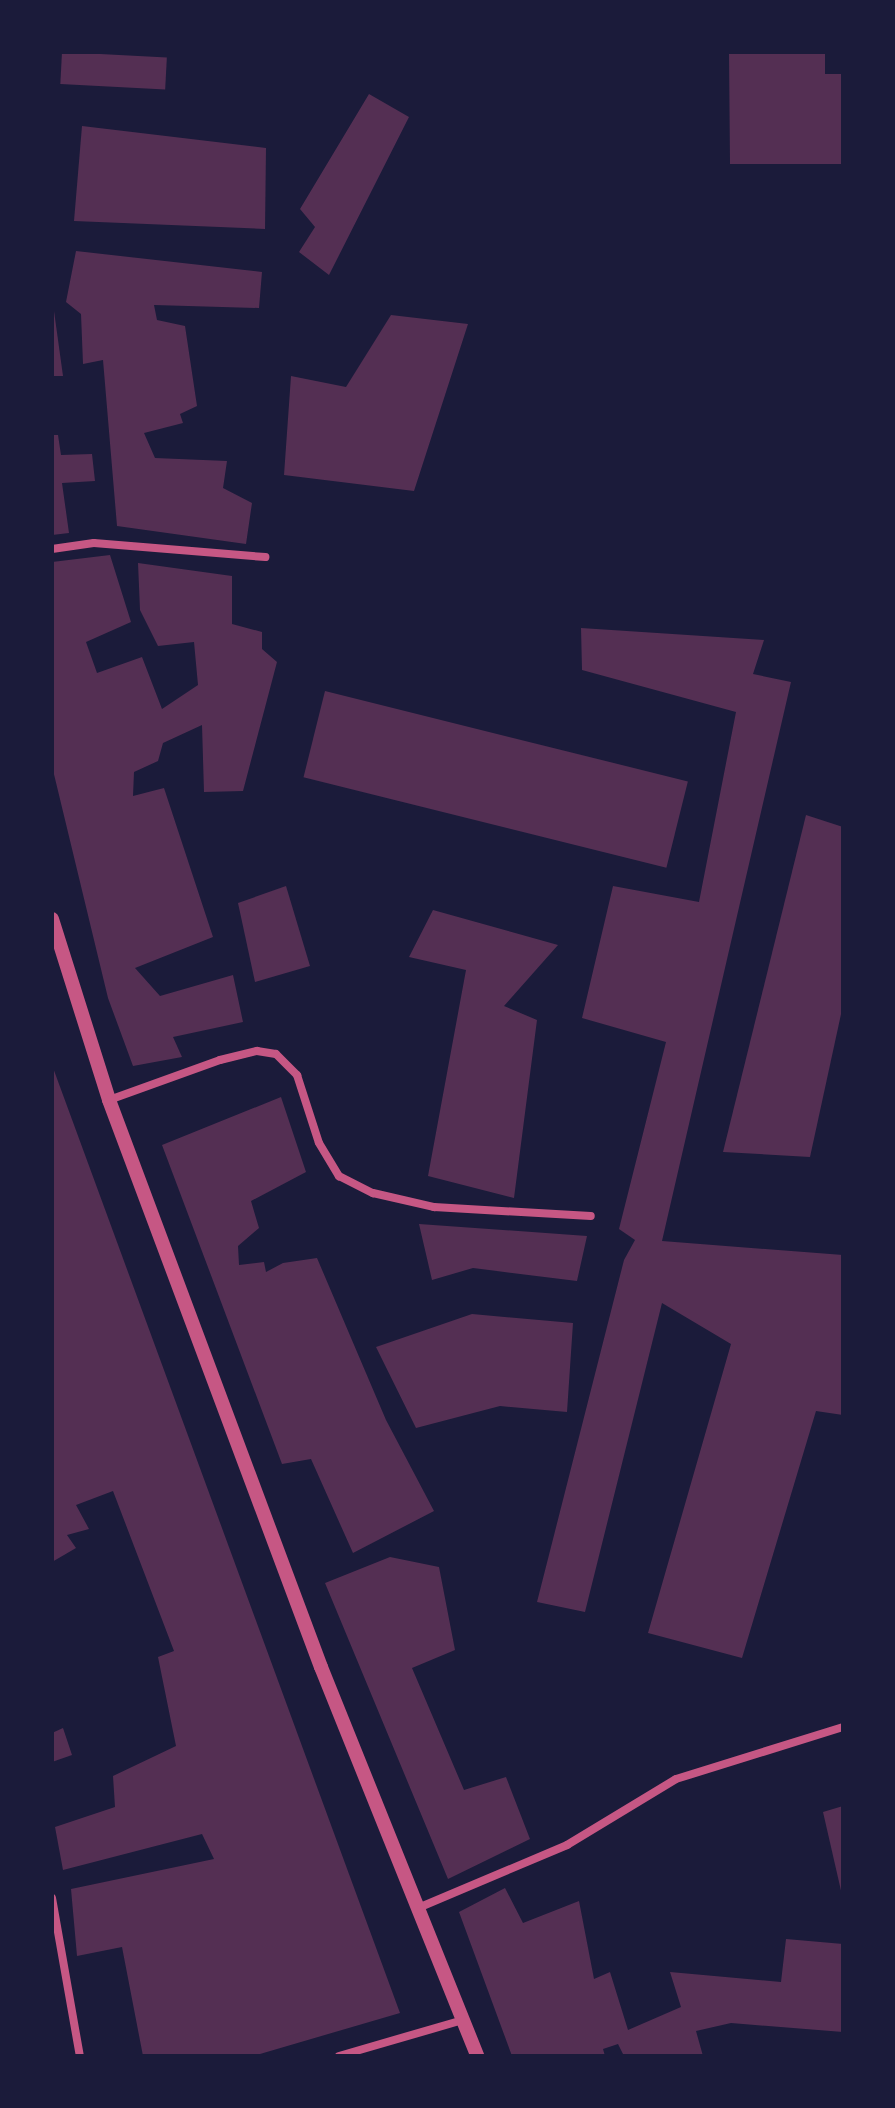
<!DOCTYPE html>
<style>
body{margin:0}
#map{position:relative;width:895px;height:2108px;overflow:hidden;background:#1b1b3a;font-family:"Asap Condensed",sans-serif}
div>[style]{position:absolute}
.building>*{inset:0;background:#542f53;transform-origin:0 0}
.minor>*{height:8px;margin:-4px;padding:0 4px;transform-origin:4px;border-radius:4px;background:#c65784}
.tertiary>*{height:14px;margin:-7px;padding:0 7px;transform-origin:7px;border-radius:7px;background:#c65784}
span{translate:-50% -50%;white-space:nowrap;text-align:center;line-height:1.15;-webkit-text-stroke:8px #1b1b3a;paint-order:stroke}
.frame{position:absolute;inset:0;border:54px solid #1b1b3a;pointer-events:none}
</style>
<div id="map">
<div class="building">
<div style="left:62px;top:52px;width:105px;height:32px;rotate:3deg"></div>
<div style="clip-path:polygon(729px 52px,825px 52px,825px 74px,843px 74px,843px 164px,730px 164px)"></div>
<div style="clip-path:polygon(369px 94px,409px 117px,329px 275px,299px 252px,315px 227px,300px 209px)"></div>
<div style="clip-path:polygon(82px 126px,266px 148px,265px 229px,74px 221px)"></div>
<div style="clip-path:polygon(76px 251px,262px 272px,259px 308px,154px 305px,157px 320px,185px 326px,197px 406px,180px 414px,183px 423px,144px 433px,155px 458px,227px 461px,223px 488px,252px 503px,246px 544px,117px 526px,103px 360px,83px 364px,81px 314px,66px 302px)"></div>
<div style="clip-path:polygon(52px 311px,54px 311px,63px 376px,52px 376px)"></div>
<div style="clip-path:polygon(391px 315px,468px 324px,414px 491px,284px 475px,291px 376px,346px 387px)"></div>
<div style="clip-path:polygon(52px 435px,58px 435px,61px 455px,92px 454px,95px 481px,62px 483px,69px 533px,52px 535px)"></div>
<div style="clip-path:polygon(110px 555px,131px 622px,86px 642px,97px 673px,142px 657px,162px 709px,198px 685px,194px 642px,158px 646px,140px 610px,138px 563px,232px 576px,232px 624px,262px 632px,262px 649px,277px 662px,243px 791px,204px 792px,202px 725px,163px 743px,158px 761px,134px 772px,133px 796px,164px 788px,213px 937px,135px 968px,160px 996px,233px 975px,243px 1022px,173px 1037px,182px 1057px,133px 1066px,108px 998px,52px 766px,52px 562px)"></div>
<div style="clip-path:polygon(581px 628px,764px 640px,753px 674px,791px 682px,662px 1241px,843px 1255px,843px 1415px,816px 1411px,742px 1658px,648px 1633px,731px 1344px,662px 1303px,585px 1612px,537px 1602px,624px 1260px,635px 1240px,619px 1229px,666px 1042px,582px 1018px,613px 886px,699px 902px,736px 712px,582px 670px)"></div>
<div style="left:325px;top:691px;width:374px;height:89px;rotate:14deg"></div>
<div style="clip-path:polygon(806px 815px,843px 827px,843px 1005px,810px 1157px,723px 1152px)"></div>
<div style="clip-path:polygon(286px 886px,310px 966px,255px 982px,238px 903px)"></div>
<div style="clip-path:polygon(433px 910px,558px 945px,504px 1006px,537px 1020px,514px 1198px,428px 1176px,466px 970px,409px 957px)"></div>
<div style="clip-path:polygon(52px 1065px,400px 2013px,253px 2056px,143px 2056px,122px 1947px,77px 1956px,71px 1889px,214px 1859px,202px 1834px,63px 1870px,55px 1827px,115px 1807px,113px 1776px,176px 1746px,158px 1657px,174px 1651px,113px 1491px,76px 1505px,89px 1529px,67px 1535px,76px 1548px,52px 1562px)"></div>
<div style="clip-path:polygon(281px 1097px,306px 1172px,251px 1201px,259px 1228px,238px 1246px,239px 1265px,264px 1262px,266px 1272px,283px 1263px,317px 1258px,386px 1420px,434px 1511px,353px 1553px,311px 1459px,282px 1464px,162px 1145px)"></div>
<div style="clip-path:polygon(419px 1224px,587px 1236px,577px 1281px,473px 1268px,432px 1280px)"></div>
<div style="clip-path:polygon(472px 1314px,573px 1323px,567px 1412px,500px 1406px,416px 1428px,376px 1347px)"></div>
<div style="clip-path:polygon(390px 1557px,439px 1567px,455px 1650px,412px 1668px,464px 1790px,506px 1777px,530px 1839px,448px 1879px,325px 1583px)"></div>
<div style="clip-path:polygon(63px 1728px,72px 1755px,52px 1762px,52px 1733px)"></div>
<div style="clip-path:polygon(843px 1806px,843px 1895px,842px 1895px,823px 1812px)"></div>
<div style="clip-path:polygon(505px 1888px,523px 1923px,579px 1901px,594px 1979px,610px 1972px,628px 2030px,681px 2007px,670px 1972px,781px 1982px,786px 1939px,843px 1944px,843px 2032px,731px 2023px,696px 2031px,703px 2056px,624px 2056px,618px 2044px,603px 2049px,605px 2056px,512px 2056px,459px 1912px)"></div>
</div>
<div class="minor">
<div style="left:52px;top:549px;width:42px;rotate:-8.1deg"></div>
<div style="left:94px;top:543px;width:172px;rotate:4.7deg"></div>
<div style="left:109px;top:1100px;width:118px;rotate:-19.8deg"></div>
<div style="left:220px;top:1060px;width:38px;rotate:-14deg"></div>
<div style="left:257px;top:1051px;width:19px;rotate:9deg"></div>
<div style="left:276px;top:1054px;width:30px;rotate:45deg"></div>
<div style="left:297px;top:1075px;width:71px;rotate:72.1deg"></div>
<div style="left:319px;top:1143px;width:39px;rotate:59deg"></div>
<div style="left:339px;top:1176px;width:38px;rotate:27deg"></div>
<div style="left:373px;top:1193px;width:63px;rotate:12.9deg"></div>
<div style="left:434px;top:1207px;width:157px;rotate:3.3deg"></div>
<div style="left:52px;top:1898px;width:160px;rotate:80deg"></div>
<div style="left:418px;top:1908px;width:162px;rotate:-22.9deg"></div>
<div style="left:567px;top:1845px;width:127px;rotate:-31.2deg"></div>
<div style="left:676px;top:1779px;width:175px;rotate:-17.3deg"></div>
<div style="left:339px;top:2056px;width:129px;rotate:-16.2deg"></div>
</div>
<div class="tertiary">
<div style="left:52px;top:919px;width:190px;rotate:72.5deg"></div>
<div style="left:109px;top:1100px;width:605px;rotate:69.5deg"></div>
<div style="left:321px;top:1667px;width:419px;rotate:68.1deg"></div>
</div>
<div class="frame"></div>
</div>
